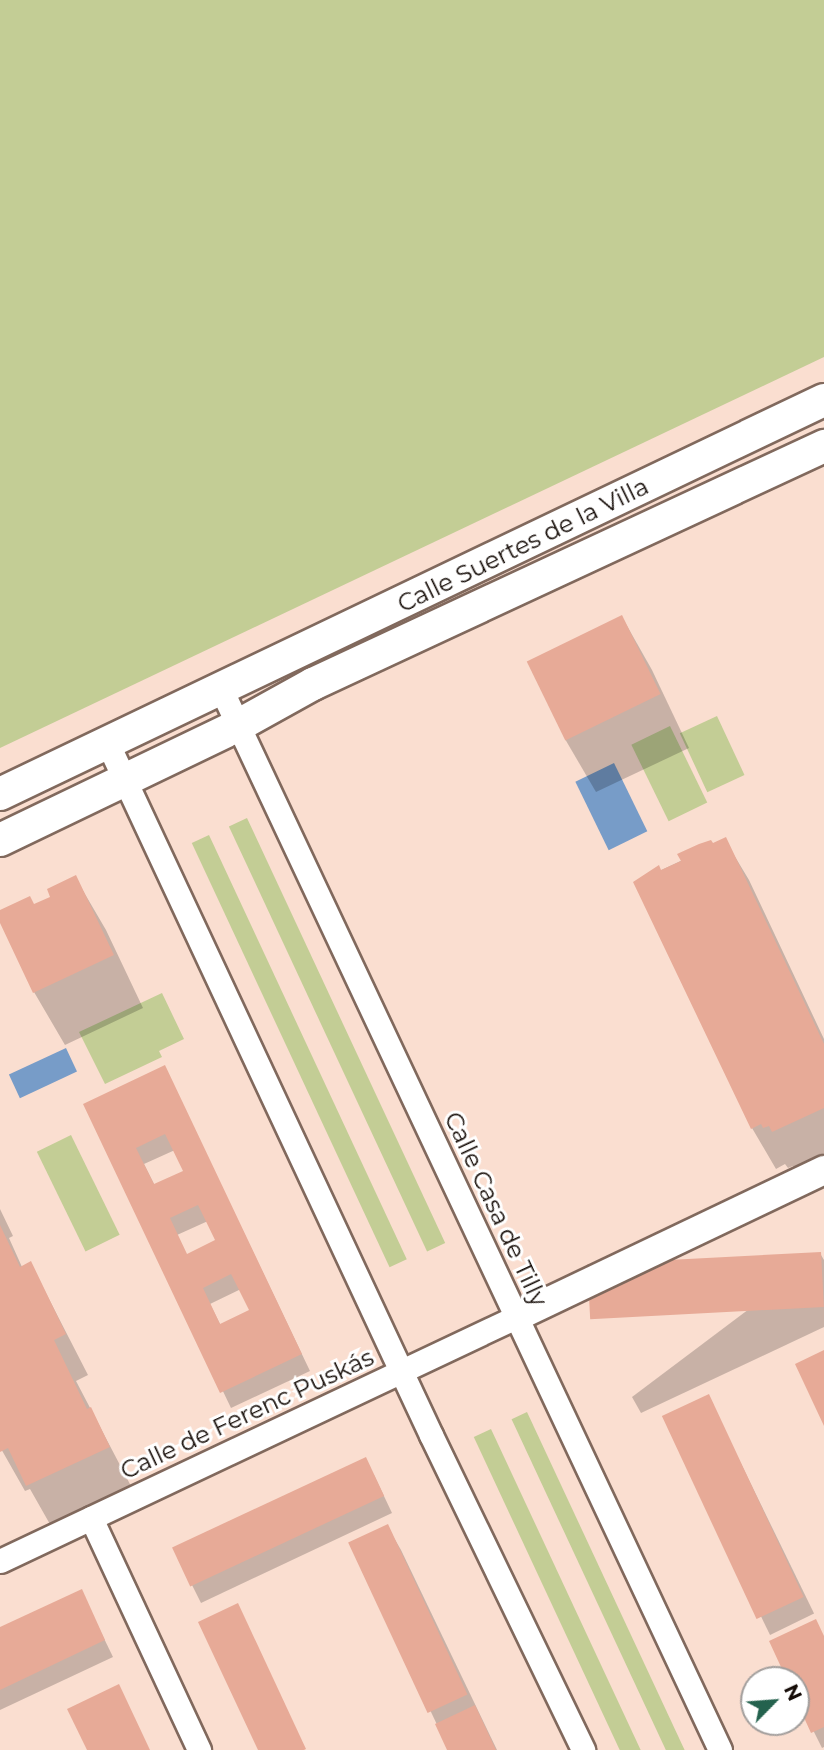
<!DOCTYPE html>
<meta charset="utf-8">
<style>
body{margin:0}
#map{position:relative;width:824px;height:1750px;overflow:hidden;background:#faded0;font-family:Montserrat,sans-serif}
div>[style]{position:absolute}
.green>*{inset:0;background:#c3cd95;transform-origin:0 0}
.water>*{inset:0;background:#779cc8;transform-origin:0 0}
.shadow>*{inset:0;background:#0003;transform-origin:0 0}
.building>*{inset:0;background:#e7aa97;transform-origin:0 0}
.roads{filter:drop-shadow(2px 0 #81695d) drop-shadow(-2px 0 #81695d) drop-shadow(0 2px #81695d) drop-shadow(0 -2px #81695d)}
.minor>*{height:23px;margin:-11.5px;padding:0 11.5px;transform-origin:11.5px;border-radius:11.5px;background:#fff}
.tertiary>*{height:28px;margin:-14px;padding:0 14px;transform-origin:14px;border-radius:14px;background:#fff}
.secondary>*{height:32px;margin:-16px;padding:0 16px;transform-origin:16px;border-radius:16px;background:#fff}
span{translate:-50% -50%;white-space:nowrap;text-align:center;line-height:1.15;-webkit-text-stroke:6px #fff;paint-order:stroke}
.street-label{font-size:24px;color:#160d08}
.north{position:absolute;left:740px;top:1666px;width:70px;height:70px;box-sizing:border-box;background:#fff;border:2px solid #a29e9c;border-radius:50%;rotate:65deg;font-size:19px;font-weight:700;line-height:28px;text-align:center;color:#160d08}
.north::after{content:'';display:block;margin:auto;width:24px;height:32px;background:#24624e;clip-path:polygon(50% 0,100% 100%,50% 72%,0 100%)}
</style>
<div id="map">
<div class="green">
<div style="clip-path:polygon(0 0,824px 0,824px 357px,0 748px)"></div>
<div style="left:717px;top:716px;width:65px;height:41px;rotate:65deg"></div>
<div style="left:670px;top:726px;width:85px;height:43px;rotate:64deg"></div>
<div style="left:247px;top:818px;width:469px;height:20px;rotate:65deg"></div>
<div style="left:209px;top:835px;width:468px;height:19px;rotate:65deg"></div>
<div style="clip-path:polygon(162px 993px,184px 1039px,159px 1051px,162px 1057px,105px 1084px,79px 1032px)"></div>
<div style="left:71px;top:1135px;width:111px;height:38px;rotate:64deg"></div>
<div style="left:527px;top:1412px;width:374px;height:17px;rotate:65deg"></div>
<div style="left:491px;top:1429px;width:355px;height:19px;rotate:65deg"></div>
</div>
<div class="water">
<div style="left:614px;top:763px;width:76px;height:43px;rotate:64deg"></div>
<div style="left:66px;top:1048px;width:26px;height:63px;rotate:65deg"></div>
</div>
<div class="shadow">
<div style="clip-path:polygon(622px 617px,652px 670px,689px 748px,596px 792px,565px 739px)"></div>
<div style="clip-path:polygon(725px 840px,749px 880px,824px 1039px,824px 1159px,797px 1172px,793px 1166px,788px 1168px,785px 1164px,776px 1169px,752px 1128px,636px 882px)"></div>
<div style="clip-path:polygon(75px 877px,106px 930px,143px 1008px,65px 1045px,34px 992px,0 919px,0 912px,34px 906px,53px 898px)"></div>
<div style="clip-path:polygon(evenodd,165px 1068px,310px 1371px,231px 1408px,86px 1105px,165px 1068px,175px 1150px,185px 1172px,155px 1186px,144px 1164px,175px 1150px,165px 1068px,208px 1221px,218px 1241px,187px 1256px,177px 1235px,208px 1221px,165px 1068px,241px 1289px,251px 1311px,221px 1326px,210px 1304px,241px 1289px)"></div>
<div style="clip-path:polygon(0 1209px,13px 1236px,9px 1238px,22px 1267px,31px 1264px,88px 1375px,76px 1381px,132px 1488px,51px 1526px,30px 1489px,25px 1491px,0 1447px)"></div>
<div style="clip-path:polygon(821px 1255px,824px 1260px,824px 1327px,641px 1413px,632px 1397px)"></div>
<div style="left:708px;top:1396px;width:242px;height:49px;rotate:64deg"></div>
<div style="clip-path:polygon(374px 1475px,392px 1513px,201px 1603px,174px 1549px)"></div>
<div style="clip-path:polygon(387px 1526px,401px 1550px,497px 1750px,449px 1750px,431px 1712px)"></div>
<div style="clip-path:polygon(81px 1591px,113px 1657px,0 1710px,0 1629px)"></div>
<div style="clip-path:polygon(824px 1637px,824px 1747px,822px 1748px,796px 1696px,796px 1680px,789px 1680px)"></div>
</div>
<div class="building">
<div style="left:622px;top:615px;width:88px;height:106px;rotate:64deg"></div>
<div style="clip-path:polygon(726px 837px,824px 1044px,824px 1108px,772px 1132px,769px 1126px,763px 1128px,761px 1124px,751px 1129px,633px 882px,659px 865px,661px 870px,681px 861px,677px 854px,699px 844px,711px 840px,713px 843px)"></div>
<div style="clip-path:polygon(76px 875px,114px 955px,33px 993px,0 923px,0 910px,30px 896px,34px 904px,50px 897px,47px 889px)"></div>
<div style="clip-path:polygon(evenodd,165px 1065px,302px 1354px,220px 1393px,83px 1104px,165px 1065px,165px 1134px,183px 1171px,154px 1184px,136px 1148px,165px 1134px,165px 1065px,198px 1205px,215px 1240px,187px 1254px,170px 1218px,198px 1205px,165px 1065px,231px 1274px,249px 1310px,220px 1324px,203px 1288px,231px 1274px)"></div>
<div style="clip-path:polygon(0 1225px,20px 1267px,31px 1261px,66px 1334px,54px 1340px,87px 1409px,91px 1407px,110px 1447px,26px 1486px,8px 1448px,0 1452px)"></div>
<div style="left:821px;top:1252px;width:55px;height:234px;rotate:87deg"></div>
<div style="clip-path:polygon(824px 1350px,824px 1426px,795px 1364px)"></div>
<div style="left:709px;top:1394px;width:224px;height:52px;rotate:65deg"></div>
<div style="left:366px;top:1457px;width:43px;height:214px;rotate:65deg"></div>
<div style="left:388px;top:1524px;width:188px;height:44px;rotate:65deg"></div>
<div style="clip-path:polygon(82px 1589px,105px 1640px,0 1690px,0 1627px)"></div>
<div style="clip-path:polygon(238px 1603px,306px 1749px,304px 1750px,258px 1750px,198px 1622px)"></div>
<div style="clip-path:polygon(816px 1619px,824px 1636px,824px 1727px,811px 1733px,796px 1700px,796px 1680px,787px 1680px,769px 1641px)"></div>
<div style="clip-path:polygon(119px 1684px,150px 1750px,87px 1750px,67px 1709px)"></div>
<div style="clip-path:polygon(475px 1705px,496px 1750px,447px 1750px,435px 1724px)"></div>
</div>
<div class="roads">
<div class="minor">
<div style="left:222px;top:691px;width:1170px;rotate:64.81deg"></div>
<div style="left:108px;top:744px;width:763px;rotate:64.95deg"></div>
<div style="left:431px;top:1435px;width:350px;rotate:64.2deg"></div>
<div style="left:91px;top:1518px;width:256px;rotate:65deg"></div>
<div style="left:0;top:1561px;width:573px;rotate:-25.31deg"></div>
</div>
<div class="tertiary">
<div style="left:518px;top:1316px;width:339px;rotate:-25.5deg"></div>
</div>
<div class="secondary">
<div style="left:0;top:794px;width:913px;rotate:-25.56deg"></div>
<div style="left:0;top:840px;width:265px;rotate:-25.7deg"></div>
<div style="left:239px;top:725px;width:85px;rotate:-29deg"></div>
<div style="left:313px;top:684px;width:564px;rotate:-24.97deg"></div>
</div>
</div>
<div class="street-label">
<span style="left:523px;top:545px;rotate:-26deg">Calle Suertes de la Villa</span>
<span style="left:496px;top:1209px;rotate:65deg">Calle Casa de Tilly</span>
<span style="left:247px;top:1414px;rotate:-25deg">Calle de Ferenc Puskás</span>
</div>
<div class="north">N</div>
</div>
